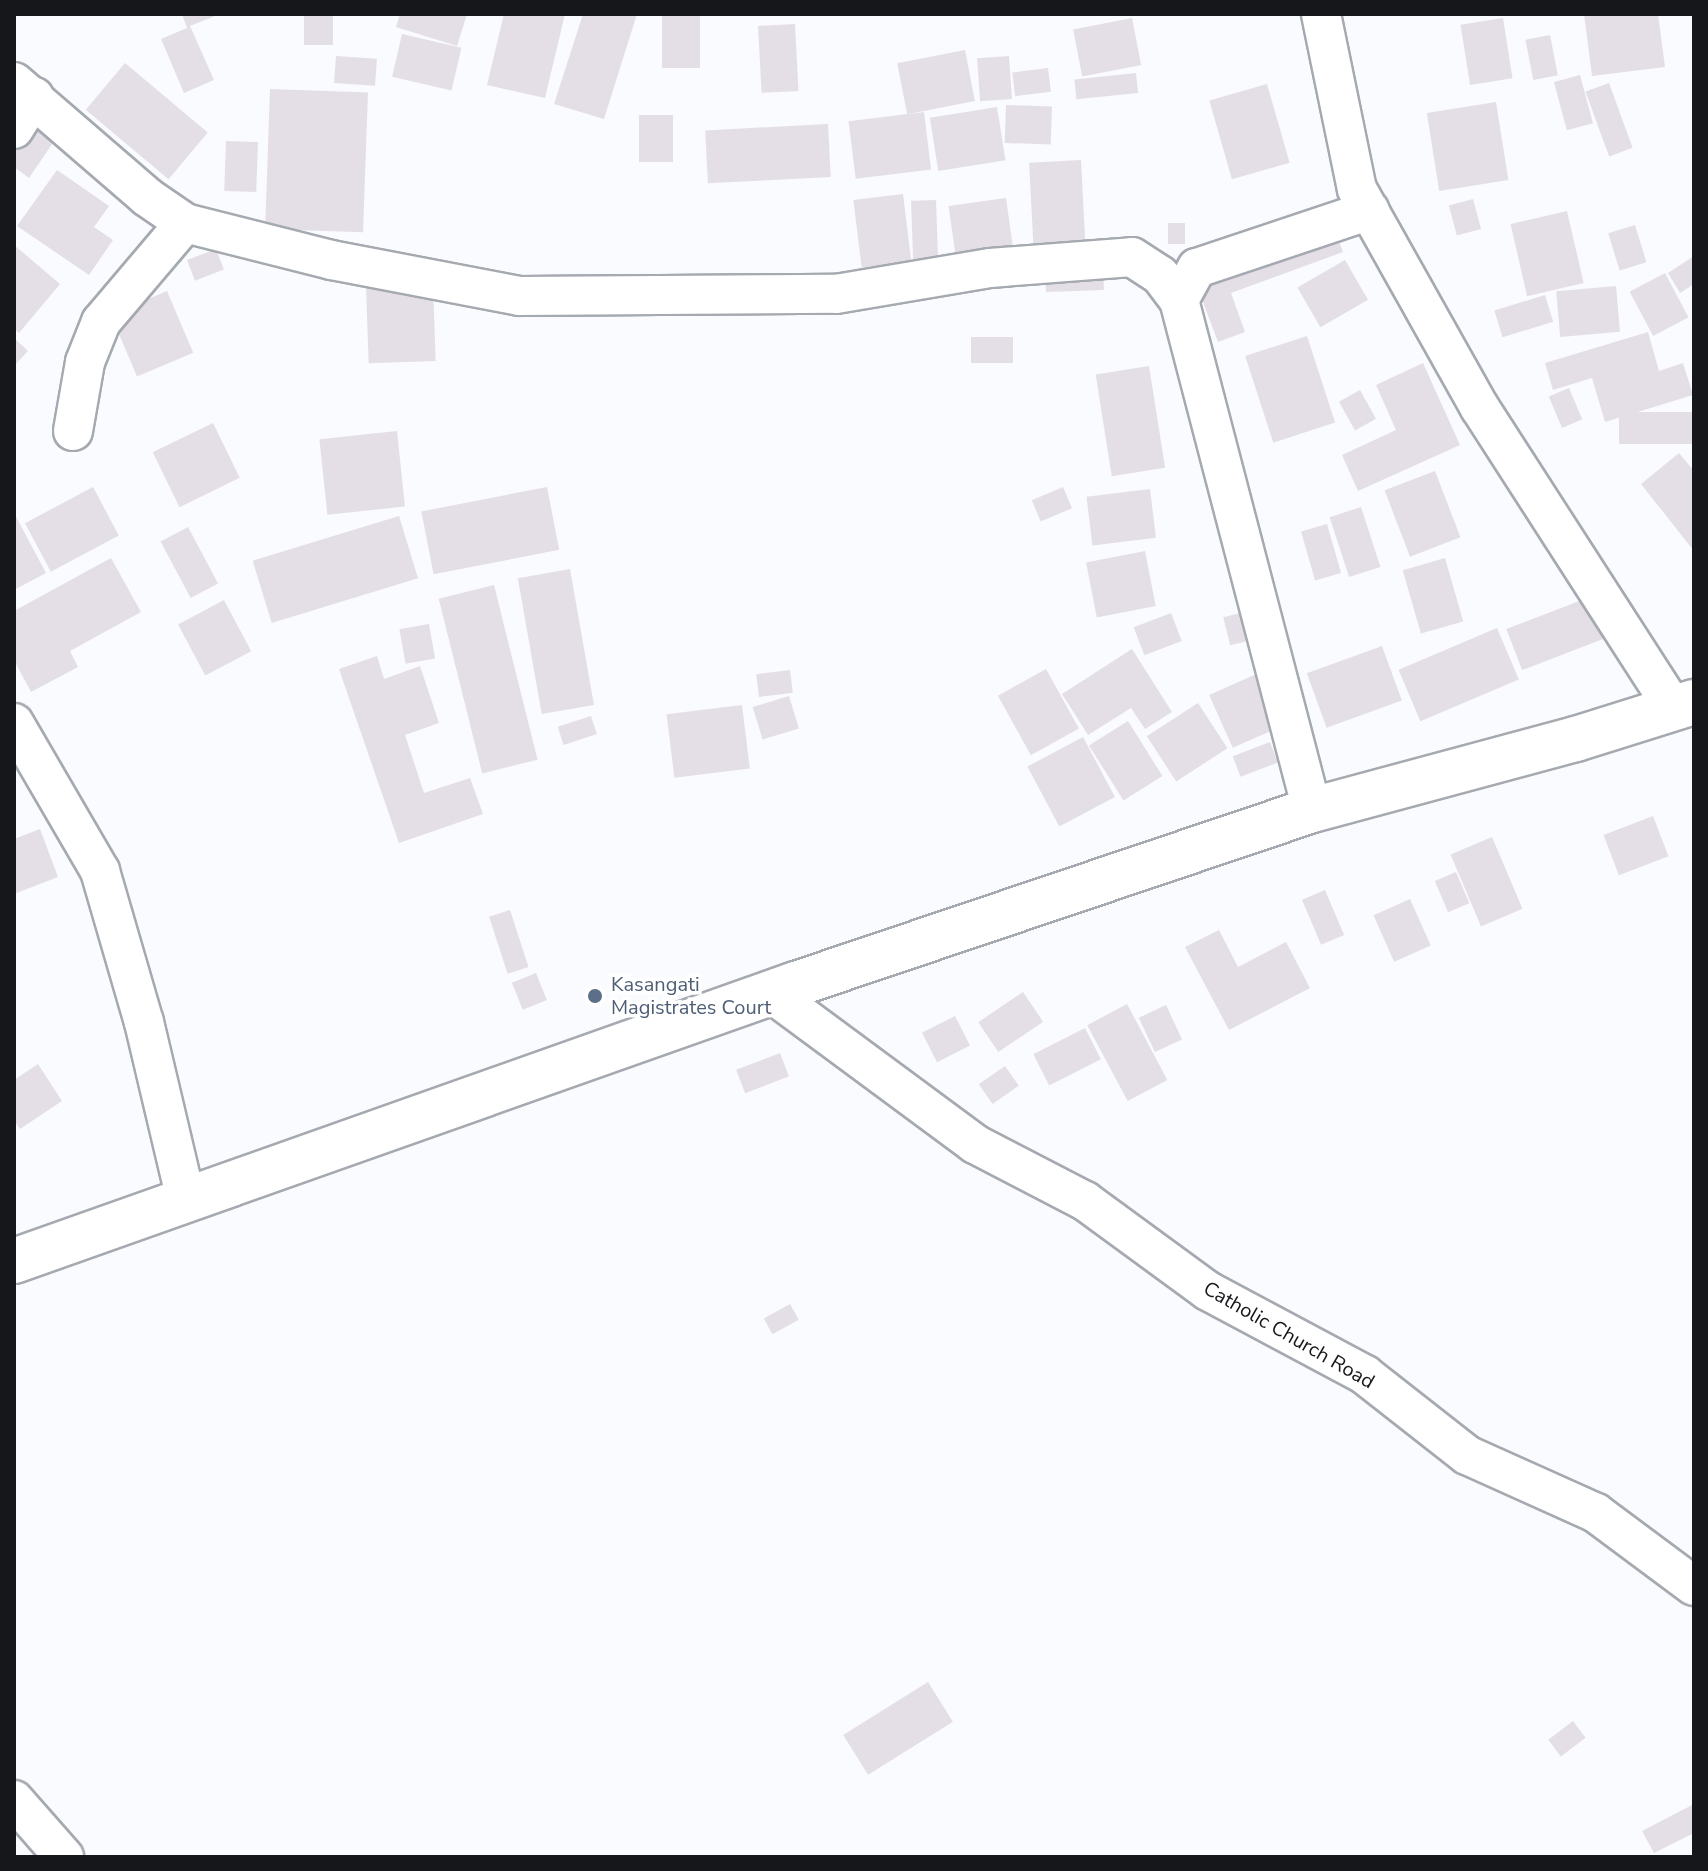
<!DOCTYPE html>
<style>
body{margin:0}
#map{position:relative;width:1708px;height:1871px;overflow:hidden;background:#f9fbfe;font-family:"Nunito Sans",sans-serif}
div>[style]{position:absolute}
.building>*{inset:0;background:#e4dfe6;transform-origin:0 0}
.roads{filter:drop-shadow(2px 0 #a5a9b0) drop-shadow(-2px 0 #a5a9b0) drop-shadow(0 2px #a5a9b0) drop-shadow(0 -2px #a5a9b0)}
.minor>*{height:38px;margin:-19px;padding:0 19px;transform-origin:19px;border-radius:19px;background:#fff}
.tertiary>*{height:44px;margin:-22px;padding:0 22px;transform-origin:22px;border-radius:22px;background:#fff}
.dots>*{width:22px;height:22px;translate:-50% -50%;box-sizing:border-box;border:4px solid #fff;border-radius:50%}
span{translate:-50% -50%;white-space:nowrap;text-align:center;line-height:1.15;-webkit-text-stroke:7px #fff;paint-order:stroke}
.service-label{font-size:20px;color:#4e5e75}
.left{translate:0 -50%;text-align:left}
.street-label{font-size:20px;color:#16171a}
.frame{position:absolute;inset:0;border:16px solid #16171a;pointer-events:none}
</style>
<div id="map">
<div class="building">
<div style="clip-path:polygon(182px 14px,220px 14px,190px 26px,214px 80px,184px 93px,161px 39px,187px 28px)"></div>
<div style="left:304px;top:14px;width:29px;height:31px"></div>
<div style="clip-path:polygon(400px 14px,467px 14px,457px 46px,396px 27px)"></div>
<div style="clip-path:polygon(504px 14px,565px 14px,545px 98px,487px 85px)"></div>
<div style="clip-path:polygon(583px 14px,637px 14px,604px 119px,554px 104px)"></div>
<div style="left:662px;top:14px;width:38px;height:54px"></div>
<div style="clip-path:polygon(1584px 14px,1658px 14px,1665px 67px,1592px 76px)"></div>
<div style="left:1132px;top:18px;width:48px;height:60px;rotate:79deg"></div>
<div style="left:1503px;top:18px;width:61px;height:43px;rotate:81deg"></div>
<div style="left:795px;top:24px;width:67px;height:37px;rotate:87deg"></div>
<div style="left:402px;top:34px;width:61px;height:44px;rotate:13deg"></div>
<div style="left:1550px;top:35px;width:41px;height:25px;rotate:79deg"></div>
<div style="left:965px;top:50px;width:52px;height:69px;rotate:79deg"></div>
<div style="left:336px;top:56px;width:41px;height:27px;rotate:4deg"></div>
<div style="left:1009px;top:56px;width:43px;height:32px;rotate:86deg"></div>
<div style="left:125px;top:63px;width:108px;height:61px;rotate:40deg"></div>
<div style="left:1048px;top:68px;width:24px;height:36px;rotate:83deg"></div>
<div style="left:1136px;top:73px;width:20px;height:62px;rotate:84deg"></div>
<div style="left:1580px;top:75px;width:50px;height:27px;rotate:75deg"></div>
<div style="left:1609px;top:83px;width:69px;height:25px;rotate:70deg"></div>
<div style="left:1267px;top:84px;width:82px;height:60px;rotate:74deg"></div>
<div style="left:270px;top:89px;width:98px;height:140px;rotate:2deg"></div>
<div style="left:1496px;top:102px;width:79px;height:70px;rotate:81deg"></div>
<div style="left:1006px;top:105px;width:46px;height:38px;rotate:2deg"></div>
<div style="left:997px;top:107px;width:54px;height:68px;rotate:81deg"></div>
<div style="clip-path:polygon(34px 111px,61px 131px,29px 178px,14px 167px,14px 139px)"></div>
<div style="left:924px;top:112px;width:58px;height:76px;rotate:83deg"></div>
<div style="left:639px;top:115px;width:34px;height:47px"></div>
<div style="left:828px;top:124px;width:53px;height:123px;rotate:87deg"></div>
<div style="left:226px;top:141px;width:32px;height:50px;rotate:2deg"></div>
<div style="left:1081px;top:160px;width:81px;height:52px;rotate:87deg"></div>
<div style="clip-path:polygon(57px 170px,109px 206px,94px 227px,113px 240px,89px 275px,17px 226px)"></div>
<div style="left:903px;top:194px;width:68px;height:50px;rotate:83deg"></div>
<div style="left:1006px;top:198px;width:49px;height:58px;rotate:82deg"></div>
<div style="left:1473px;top:199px;width:31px;height:25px;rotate:75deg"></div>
<div style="left:936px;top:200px;width:62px;height:25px;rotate:88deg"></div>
<div style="left:1567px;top:211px;width:74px;height:58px;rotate:77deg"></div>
<div style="left:1185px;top:223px;width:21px;height:17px;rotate:90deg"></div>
<div style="left:1635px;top:225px;width:39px;height:28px;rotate:73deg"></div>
<div style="clip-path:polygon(1334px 228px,1343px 252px,1231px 293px,1245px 332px,1218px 342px,1195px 281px)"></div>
<div style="clip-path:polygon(14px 245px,60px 284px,19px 333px,14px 329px)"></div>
<div style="left:216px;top:249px;width:22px;height:31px;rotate:69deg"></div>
<div style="clip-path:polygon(1694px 256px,1694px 284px,1680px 293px,1668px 273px)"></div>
<div style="left:1345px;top:260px;width:46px;height:55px;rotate:60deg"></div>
<div style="left:1103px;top:263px;width:27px;height:58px;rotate:88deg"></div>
<div style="left:1665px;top:273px;width:50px;height:40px;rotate:62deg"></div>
<div style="left:433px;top:285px;width:76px;height:67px;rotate:88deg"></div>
<div style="left:1616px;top:286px;width:46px;height:60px;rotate:85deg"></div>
<div style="left:167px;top:291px;width:67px;height:61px;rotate:67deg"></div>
<div style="left:1545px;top:295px;width:28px;height:53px;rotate:73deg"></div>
<div style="clip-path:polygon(1648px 332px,1659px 371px,1683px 363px,1693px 395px,1605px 422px,1592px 378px,1553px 390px,1545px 363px)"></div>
<div style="left:1307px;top:336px;width:91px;height:65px;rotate:72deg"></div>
<div style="left:1013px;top:337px;width:26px;height:42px;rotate:90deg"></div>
<div style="clip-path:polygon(14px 338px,28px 351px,14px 366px)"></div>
<div style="clip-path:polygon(1423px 363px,1460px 445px,1358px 491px,1342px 455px,1396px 430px,1376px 385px)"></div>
<div style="left:1149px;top:366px;width:103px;height:54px;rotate:81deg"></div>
<div style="left:1569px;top:388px;width:34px;height:22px;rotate:67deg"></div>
<div style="left:1360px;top:390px;width:33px;height:24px;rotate:61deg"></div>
<div style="left:1694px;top:412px;width:32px;height:75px;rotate:90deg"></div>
<div style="left:213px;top:423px;width:61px;height:67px;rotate:64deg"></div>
<div style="left:397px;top:431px;width:76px;height:78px;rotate:84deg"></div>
<div style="clip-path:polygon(1679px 453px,1694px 471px,1694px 551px,1641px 484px)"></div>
<div style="left:1435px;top:471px;width:71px;height:54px;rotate:69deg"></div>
<div style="left:93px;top:487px;width:55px;height:77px;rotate:62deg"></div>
<div style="left:547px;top:487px;width:64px;height:128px;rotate:79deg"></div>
<div style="left:1063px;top:487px;width:23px;height:34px;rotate:67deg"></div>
<div style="left:1150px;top:489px;width:49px;height:64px;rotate:83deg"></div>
<div style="left:1361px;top:507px;width:63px;height:33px;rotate:72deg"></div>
<div style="clip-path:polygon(14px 513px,46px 573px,14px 590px)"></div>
<div style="left:399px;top:516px;width:65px;height:153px;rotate:73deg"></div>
<div style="left:1327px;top:524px;width:51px;height:27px;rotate:74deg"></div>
<div style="left:188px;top:527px;width:64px;height:31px;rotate:62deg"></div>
<div style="left:1145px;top:551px;width:56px;height:60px;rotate:79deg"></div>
<div style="clip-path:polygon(111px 558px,141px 612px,70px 651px,78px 667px,31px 692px,14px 660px,14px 611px)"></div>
<div style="left:1445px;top:558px;width:66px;height:44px;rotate:74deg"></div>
<div style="left:570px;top:569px;width:138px;height:53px;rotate:80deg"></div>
<div style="left:494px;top:585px;width:180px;height:57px;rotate:76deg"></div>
<div style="left:1595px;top:595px;width:44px;height:95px;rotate:69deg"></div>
<div style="left:224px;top:600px;width:58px;height:52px;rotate:62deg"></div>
<div style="left:1264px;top:607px;width:29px;height:42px;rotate:76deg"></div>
<div style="left:1171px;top:613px;width:30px;height:40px;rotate:69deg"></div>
<div style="left:429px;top:624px;width:35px;height:30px;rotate:80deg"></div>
<div style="left:1497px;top:628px;width:56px;height:107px;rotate:67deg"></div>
<div style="left:1382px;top:646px;width:58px;height:80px;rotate:70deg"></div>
<div style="clip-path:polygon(1132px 649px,1172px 712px,1145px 729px,1131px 708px,1088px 735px,1062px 694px)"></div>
<div style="clip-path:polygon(377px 656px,384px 679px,420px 666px,439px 723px,405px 735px,424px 793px,470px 778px,483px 814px,399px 843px,339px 669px)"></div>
<div style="left:1274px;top:666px;width:58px;height:71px;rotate:66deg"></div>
<div style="left:1046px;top:669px;width:68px;height:55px;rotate:61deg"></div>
<div style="left:790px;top:670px;width:23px;height:34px;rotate:83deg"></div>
<div style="left:789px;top:696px;width:34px;height:38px;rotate:73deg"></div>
<div style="left:1198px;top:703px;width:54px;height:61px;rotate:57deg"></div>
<div style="left:742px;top:705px;width:64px;height:76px;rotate:83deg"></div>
<div style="left:591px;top:716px;width:19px;height:35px;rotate:72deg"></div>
<div style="left:1128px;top:721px;width:65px;height:46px;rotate:58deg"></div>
<div style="left:1083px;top:737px;width:68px;height:63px;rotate:62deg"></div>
<div style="left:1270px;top:742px;width:22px;height:40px;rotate:69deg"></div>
<div style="left:1653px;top:816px;width:43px;height:53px;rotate:69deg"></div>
<div style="clip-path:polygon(40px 829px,58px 877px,14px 894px,14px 839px)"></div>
<div style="left:1492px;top:837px;width:78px;height:45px;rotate:67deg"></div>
<div style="left:1456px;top:872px;width:34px;height:23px;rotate:67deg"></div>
<div style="left:1325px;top:890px;width:49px;height:25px;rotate:67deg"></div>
<div style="left:1410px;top:899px;width:51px;height:40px;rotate:66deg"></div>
<div style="left:510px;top:910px;width:60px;height:22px;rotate:72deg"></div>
<div style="clip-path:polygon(1219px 930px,1238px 967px,1286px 942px,1310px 988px,1229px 1030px,1185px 947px)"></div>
<div style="left:536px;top:973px;width:29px;height:26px;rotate:68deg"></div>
<div style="left:1023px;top:992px;width:36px;height:54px;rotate:56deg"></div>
<div style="left:1127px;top:1004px;width:86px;height:45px;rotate:62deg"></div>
<div style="left:1166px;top:1005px;width:38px;height:30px;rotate:65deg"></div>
<div style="left:955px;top:1016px;width:33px;height:37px;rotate:63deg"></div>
<div style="left:1085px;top:1028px;width:35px;height:58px;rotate:63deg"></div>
<div style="left:780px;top:1053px;width:25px;height:47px;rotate:69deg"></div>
<div style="clip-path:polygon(38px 1064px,62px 1101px,20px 1129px,14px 1120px,14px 1080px)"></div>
<div style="left:1005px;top:1066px;width:24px;height:32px;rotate:55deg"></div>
<div style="left:790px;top:1304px;width:18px;height:30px;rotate:61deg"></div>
<div style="left:928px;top:1682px;width:47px;height:100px;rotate:58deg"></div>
<div style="left:1573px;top:1721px;width:21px;height:31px;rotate:53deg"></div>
<div style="clip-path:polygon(1694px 1804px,1694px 1833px,1654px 1853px,1642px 1831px)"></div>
</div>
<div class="roads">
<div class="minor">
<div style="left:1321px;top:14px;width:179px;rotate:78.4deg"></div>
<div style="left:1357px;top:189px;width:251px;rotate:60.7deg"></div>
<div style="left:1480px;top:408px;width:358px;rotate:57.2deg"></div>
<div style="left:14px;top:82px;width:176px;rotate:40.8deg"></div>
<div style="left:147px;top:197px;width:46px;rotate:34.4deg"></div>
<div style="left:185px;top:223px;width:151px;rotate:14.2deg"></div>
<div style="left:331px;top:260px;width:191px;rotate:10.8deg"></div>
<div style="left:519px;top:296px;width:317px;rotate:-0.4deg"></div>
<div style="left:836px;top:294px;width:156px;rotate:-9.6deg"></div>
<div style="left:990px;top:268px;width:142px;rotate:-4.4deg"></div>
<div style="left:1132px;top:257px;width:33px;rotate:33deg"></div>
<div style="left:1160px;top:275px;width:31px;rotate:53deg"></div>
<div style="left:1179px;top:300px;width:527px;rotate:75.38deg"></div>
<div style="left:14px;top:129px;width:38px;rotate:-58deg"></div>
<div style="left:1179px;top:300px;width:37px;rotate:-61deg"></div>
<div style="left:1197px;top:268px;width:182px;rotate:-18.5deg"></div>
<div style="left:73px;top:431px;width:70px;rotate:-80.1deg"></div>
<div style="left:85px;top:362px;width:43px;rotate:-68.2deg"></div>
<div style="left:101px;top:322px;width:130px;rotate:-49.7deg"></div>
<div style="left:14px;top:723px;width:171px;rotate:59.8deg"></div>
<div style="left:100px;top:871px;width:157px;rotate:73.8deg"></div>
<div style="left:144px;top:1022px;width:182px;rotate:76.7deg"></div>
<div style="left:771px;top:993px;width:254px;rotate:36.5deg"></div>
<div style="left:975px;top:1144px;width:124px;rotate:27.4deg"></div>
<div style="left:1085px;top:1201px;width:152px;rotate:36.2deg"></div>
<div style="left:1208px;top:1291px;width:178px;rotate:28.1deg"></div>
<div style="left:1365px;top:1375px;width:130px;rotate:38.1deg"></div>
<div style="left:1467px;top:1455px;width:141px;rotate:24.2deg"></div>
<div style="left:1596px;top:1513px;width:122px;rotate:36.7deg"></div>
<div style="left:14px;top:1800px;width:76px;rotate:48.7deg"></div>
</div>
<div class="tertiary">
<div style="left:14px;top:1261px;width:830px;rotate:-19.51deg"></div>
<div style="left:796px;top:984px;width:545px;rotate:-18.63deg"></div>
<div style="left:1312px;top:810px;width:273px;rotate:-15.1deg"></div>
<div style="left:1576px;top:739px;width:124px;rotate:-17.4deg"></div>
</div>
</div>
<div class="dots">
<div style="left:595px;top:996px;background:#5c6f8a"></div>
</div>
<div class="service-label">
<span class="left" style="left:611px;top:996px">Kasangati<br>Magistrates Court</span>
</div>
<div class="street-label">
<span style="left:1289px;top:1335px;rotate:30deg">Catholic Church Road</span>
</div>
<div class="frame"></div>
</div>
